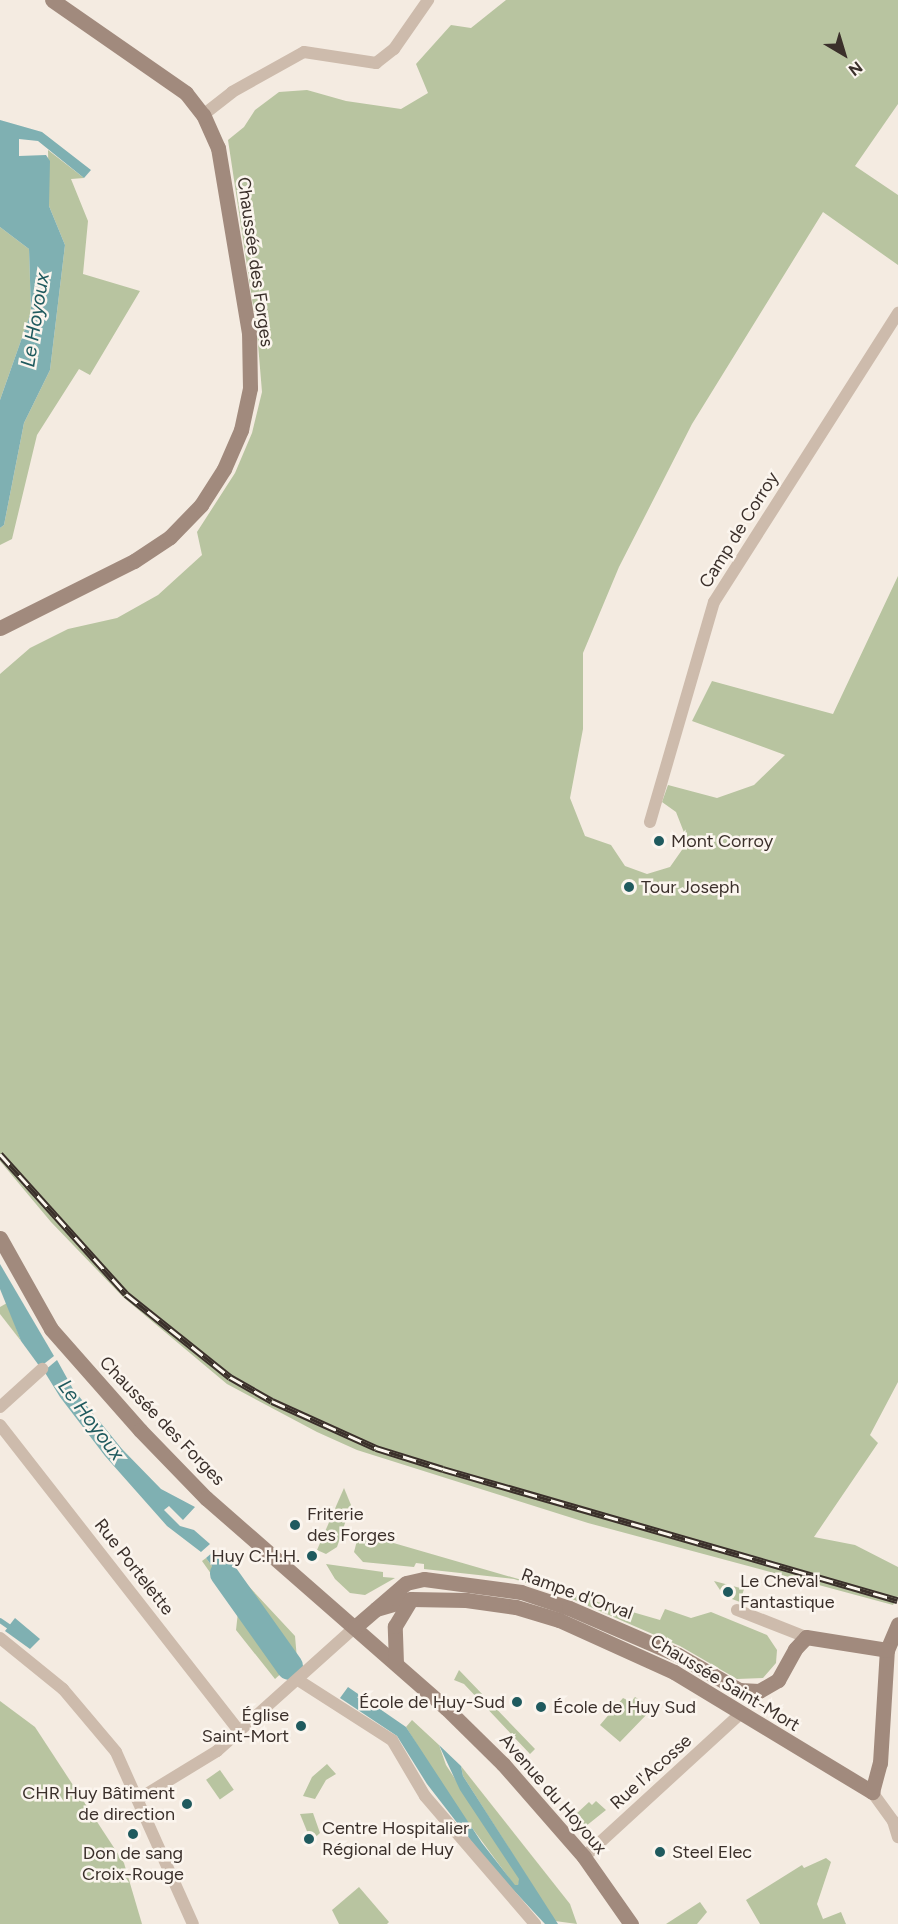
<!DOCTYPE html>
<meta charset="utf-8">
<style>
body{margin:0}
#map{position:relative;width:898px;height:1924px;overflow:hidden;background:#f4ebe1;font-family:Figtree,sans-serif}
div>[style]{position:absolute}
.green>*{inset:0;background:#b8c4a0;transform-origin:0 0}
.water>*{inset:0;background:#7fb0b2}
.stream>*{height:4.5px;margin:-2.25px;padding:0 2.25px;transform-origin:2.25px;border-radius:2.25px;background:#7fb0b2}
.river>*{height:27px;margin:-13.5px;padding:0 13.5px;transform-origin:13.5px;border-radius:13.5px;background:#7fb0b2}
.street>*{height:12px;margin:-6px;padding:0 6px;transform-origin:6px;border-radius:6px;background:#cdbbac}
.secondary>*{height:15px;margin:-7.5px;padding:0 7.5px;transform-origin:7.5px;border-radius:7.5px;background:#a18a7d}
.rail>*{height:7px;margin-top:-3.5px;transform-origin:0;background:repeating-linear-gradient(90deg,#fbf5ee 0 14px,#3b302b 0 28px);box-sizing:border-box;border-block:2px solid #3b302b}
.dots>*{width:16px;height:16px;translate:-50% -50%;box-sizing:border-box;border:3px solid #fbf5ee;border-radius:50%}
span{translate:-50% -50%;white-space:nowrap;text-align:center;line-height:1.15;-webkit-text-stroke:5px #fbf5ee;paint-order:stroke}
.street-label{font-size:18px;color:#3b302b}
.poi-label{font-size:18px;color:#3b302b}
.left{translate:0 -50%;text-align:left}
.right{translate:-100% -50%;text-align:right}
.water-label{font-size:20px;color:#1f5a5e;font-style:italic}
.north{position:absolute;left:814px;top:24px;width:60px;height:60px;-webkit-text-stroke:4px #fbf5ee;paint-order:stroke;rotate:142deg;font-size:16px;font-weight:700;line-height:24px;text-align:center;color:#3b302b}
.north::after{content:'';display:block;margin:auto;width:21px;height:27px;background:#3b302b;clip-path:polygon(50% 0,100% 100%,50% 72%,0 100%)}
</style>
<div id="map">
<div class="green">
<div style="clip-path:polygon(506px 0,898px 0,898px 104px,855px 166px,898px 195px,898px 265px,823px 212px,692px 424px,619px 567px,583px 653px,583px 729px,570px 798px,585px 836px,611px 845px,625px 866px,647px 874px,670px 867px,684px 847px,685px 835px,676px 812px,662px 802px,668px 785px,717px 798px,754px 785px,785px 755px,692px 721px,712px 681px,833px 714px,898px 576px,898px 1382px,870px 1435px,878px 1443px,814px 1537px,855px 1545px,898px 1567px,898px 1596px,893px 1605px,588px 1523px,357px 1450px,317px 1432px,227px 1384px,123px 1297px,51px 1222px,0 1161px,0 674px,30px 648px,68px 629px,117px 618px,158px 595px,202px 555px,197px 532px,235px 473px,252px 433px,262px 392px,257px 332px,228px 140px,244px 127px,255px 110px,279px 92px,307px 90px,346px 101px,401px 109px,428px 93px,416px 64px,451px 25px,471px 28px)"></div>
<div style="clip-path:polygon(48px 150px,84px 178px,71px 179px,88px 221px,83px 274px,140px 291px,90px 375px,79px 369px,37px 435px,12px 539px,0 545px,0 528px,4px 525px,24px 423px,50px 370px,65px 245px,49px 206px)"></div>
<div style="clip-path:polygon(0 227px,29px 249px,31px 312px,0 400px)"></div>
<div style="clip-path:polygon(7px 1303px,21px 1341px,0 1314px,0 1307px)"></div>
<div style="clip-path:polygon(344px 1488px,351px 1505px,337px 1547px,326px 1554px,317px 1550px)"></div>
<div style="clip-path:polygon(359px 1533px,660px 1620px,665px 1609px,691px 1618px,711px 1612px,767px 1635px,777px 1650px,776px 1663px,763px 1678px,737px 1679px,680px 1646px,563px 1595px,514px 1579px,424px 1569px,424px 1564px,416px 1563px,414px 1567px,363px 1562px,354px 1552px)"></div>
<div style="clip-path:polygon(215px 1550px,295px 1636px,297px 1659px,275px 1679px,236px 1630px,238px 1612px,202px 1561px,206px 1558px,235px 1597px,245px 1602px)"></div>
<div style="clip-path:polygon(326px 1564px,383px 1572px,383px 1577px,395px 1578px,365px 1595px,350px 1593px,335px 1579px)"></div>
<div style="clip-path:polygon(714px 1581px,744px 1589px,740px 1602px,724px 1596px)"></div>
<div style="clip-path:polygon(459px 1670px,535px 1749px,530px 1754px,464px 1684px,454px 1680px)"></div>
<div style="clip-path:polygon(635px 1697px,647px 1704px,644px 1709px,649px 1712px,620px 1742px,600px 1725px,623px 1698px,631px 1702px)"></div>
<div style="clip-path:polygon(0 1701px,35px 1727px,124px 1863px,142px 1924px,0 1924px)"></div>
<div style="clip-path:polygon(412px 1720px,439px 1745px,446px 1765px,520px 1879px,518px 1885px,515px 1886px,450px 1798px,406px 1727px)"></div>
<div style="clip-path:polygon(327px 1764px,336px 1774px,326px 1780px,315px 1799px,303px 1796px,312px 1777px)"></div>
<div style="clip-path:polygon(461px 1766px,570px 1904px,577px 1924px,555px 1921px,463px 1776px)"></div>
<div style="left:220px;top:1770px;width:24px;height:17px;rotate:55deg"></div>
<div style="clip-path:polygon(596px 1801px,606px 1810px,586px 1826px,575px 1815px,589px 1802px,592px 1805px)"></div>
<div style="clip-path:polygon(313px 1813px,320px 1833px,311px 1841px,300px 1814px)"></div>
<div style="clip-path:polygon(826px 1858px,831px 1862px,817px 1904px,823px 1919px,841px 1912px,846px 1924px,760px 1924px,746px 1900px,802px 1865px,804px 1868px)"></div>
<div style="clip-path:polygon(359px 1887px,389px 1922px,387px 1924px,339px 1924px,332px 1910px)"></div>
<div style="clip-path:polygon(700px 1902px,707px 1912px,697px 1924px,666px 1924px)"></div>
</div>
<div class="water">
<div style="clip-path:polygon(0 120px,42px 132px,91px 170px,84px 178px,38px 141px,19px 139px,19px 156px,46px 155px,50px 161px,49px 206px,65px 245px,50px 370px,24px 423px,4px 525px,0 528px,0 400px,31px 312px,29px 249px,0 227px)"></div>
<div style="clip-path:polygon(0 1264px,54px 1356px,40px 1367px,21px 1341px,0 1289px)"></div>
<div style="clip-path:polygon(57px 1360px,73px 1389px,122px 1449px,161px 1489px,195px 1507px,183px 1520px,169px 1506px,164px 1510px,180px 1526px,194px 1530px,210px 1544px,201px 1552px,167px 1526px,105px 1456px,60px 1397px,44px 1371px)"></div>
<div style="clip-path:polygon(214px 1551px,245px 1598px,245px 1602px,235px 1597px,206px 1558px)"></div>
<div style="clip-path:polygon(15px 1618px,40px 1639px,30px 1649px,5px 1631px)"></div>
<div style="clip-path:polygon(348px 1687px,406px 1727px,482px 1843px,515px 1885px,518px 1885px,519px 1879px,460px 1790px,439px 1745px,461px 1766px,463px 1776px,558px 1924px,545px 1924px,489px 1864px,427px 1784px,397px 1736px,340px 1698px)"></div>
</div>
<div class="stream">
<div style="left:0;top:1620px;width:16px;rotate:35deg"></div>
</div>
<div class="river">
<div style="left:223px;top:1573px;width:114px;rotate:54.6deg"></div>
</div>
<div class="street">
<div style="left:203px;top:115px;width:37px;rotate:-38deg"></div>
<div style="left:232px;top:92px;width:82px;rotate:-29.1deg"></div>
<div style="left:304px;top:52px;width:73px;rotate:8.7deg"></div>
<div style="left:376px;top:63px;width:23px;rotate:-38deg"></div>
<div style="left:394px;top:49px;width:60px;rotate:-55.2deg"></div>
<div style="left:650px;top:822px;width:229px;rotate:-73.8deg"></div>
<div style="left:714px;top:602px;width:343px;rotate:-57.5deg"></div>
<div style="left:0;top:1407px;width:57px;rotate:-42.1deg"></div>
<div style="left:0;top:1425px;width:388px;rotate:52deg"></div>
<div style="left:737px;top:1610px;width:74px;rotate:21.4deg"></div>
<div style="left:0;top:1638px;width:81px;rotate:39deg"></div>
<div style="left:63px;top:1689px;width:82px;rotate:49.9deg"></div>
<div style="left:116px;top:1752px;width:188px;rotate:65.9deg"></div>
<div style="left:298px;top:1680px;width:112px;rotate:32.6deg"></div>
<div style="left:392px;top:1740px;width:65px;rotate:59.5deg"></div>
<div style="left:425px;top:1796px;width:169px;rotate:49.3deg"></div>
<div style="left:872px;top:1792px;width:36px;rotate:54deg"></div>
<div style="left:893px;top:1821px;width:17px;rotate:73deg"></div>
<div style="left:140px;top:1798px;width:90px;rotate:-31.4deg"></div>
<div style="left:217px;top:1751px;width:186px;rotate:-41.9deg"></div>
<div style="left:584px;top:1857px;width:213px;rotate:-42.5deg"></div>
</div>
<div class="secondary">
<div style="left:0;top:628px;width:150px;rotate:-26.6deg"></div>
<div style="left:134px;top:561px;width:43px;rotate:-33.7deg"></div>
<div style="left:170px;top:537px;width:45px;rotate:-45.9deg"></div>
<div style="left:201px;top:505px;width:43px;rotate:-57.4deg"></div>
<div style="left:224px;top:469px;width:43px;rotate:-66.4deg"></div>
<div style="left:241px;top:430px;width:43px;rotate:-77.9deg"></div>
<div style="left:250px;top:388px;width:55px;rotate:-91deg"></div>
<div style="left:249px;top:333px;width:188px;rotate:-99.5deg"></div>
<div style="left:218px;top:148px;width:36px;rotate:-114deg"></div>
<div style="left:203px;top:115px;width:28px;rotate:-128deg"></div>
<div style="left:186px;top:93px;width:163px;rotate:-145.2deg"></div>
<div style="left:0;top:1238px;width:104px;rotate:60.7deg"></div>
<div style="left:51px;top:1329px;width:135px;rotate:48.6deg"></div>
<div style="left:140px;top:1430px;width:95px;rotate:45.9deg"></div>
<div style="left:206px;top:1498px;width:319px;rotate:41.2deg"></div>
<div style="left:446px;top:1708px;width:80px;rotate:44.5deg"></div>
<div style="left:503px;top:1764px;width:123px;rotate:48.9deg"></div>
<div style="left:584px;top:1857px;width:82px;rotate:55deg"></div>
<div style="left:376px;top:1609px;width:36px;rotate:-16deg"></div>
<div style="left:411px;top:1599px;width:55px;rotate:1deg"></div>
<div style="left:466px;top:1600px;width:50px;rotate:8deg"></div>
<div style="left:516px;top:1607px;width:45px;rotate:16.8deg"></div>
<div style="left:559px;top:1620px;width:126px;rotate:24.3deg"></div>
<div style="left:674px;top:1672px;width:232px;rotate:31.2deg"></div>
<div style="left:872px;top:1792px;width:30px;rotate:-75deg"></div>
<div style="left:880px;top:1763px;width:113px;rotate:-86.5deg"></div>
<div style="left:887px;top:1650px;width:28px;rotate:-67deg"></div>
<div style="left:355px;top:1627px;width:67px;rotate:-40.8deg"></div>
<div style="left:406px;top:1583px;width:18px;rotate:-13deg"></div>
<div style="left:424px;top:1579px;width:98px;rotate:7.6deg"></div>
<div style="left:521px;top:1592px;width:51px;rotate:18.4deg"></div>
<div style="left:569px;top:1608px;width:119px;rotate:23.3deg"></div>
<div style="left:678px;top:1655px;width:70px;rotate:29.8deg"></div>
<div style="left:739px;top:1690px;width:20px;rotate:3deg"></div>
<div style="left:759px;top:1691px;width:22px;rotate:-30deg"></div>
<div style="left:778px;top:1680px;width:35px;rotate:-61deg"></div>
<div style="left:795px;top:1649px;width:16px;rotate:-47deg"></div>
<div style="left:806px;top:1637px;width:82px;rotate:9.1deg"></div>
<div style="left:396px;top:1663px;width:37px;rotate:-92deg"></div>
<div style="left:395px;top:1626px;width:31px;rotate:-59deg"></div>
</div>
<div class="rail">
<div style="left:0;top:1154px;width:188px;rotate:48deg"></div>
<div style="left:126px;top:1294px;width:133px;rotate:38.6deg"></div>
<div style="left:230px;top:1377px;width:48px;rotate:29.7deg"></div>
<div style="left:272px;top:1401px;width:114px;rotate:24.3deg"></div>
<div style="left:376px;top:1448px;width:70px;rotate:17.4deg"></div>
<div style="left:443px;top:1469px;width:473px;rotate:16.1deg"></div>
</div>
<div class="dots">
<div style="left:659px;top:841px;background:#1f5a5e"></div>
<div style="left:629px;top:887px;background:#1f5a5e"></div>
<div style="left:295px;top:1525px;background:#1f5a5e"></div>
<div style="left:312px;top:1556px;background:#1f5a5e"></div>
<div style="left:728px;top:1592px;background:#1f5a5e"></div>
<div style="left:517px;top:1702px;background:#1f5a5e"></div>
<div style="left:541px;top:1707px;background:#1f5a5e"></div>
<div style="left:301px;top:1726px;background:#1f5a5e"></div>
<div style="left:187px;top:1804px;background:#1f5a5e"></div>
<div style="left:133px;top:1834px;background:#1f5a5e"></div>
<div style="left:309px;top:1839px;background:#1f5a5e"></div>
<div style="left:660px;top:1852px;background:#1f5a5e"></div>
</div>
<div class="street-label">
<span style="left:255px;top:262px;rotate:82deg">Chaussée des Forges</span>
<span style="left:739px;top:530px;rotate:-58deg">Camp de Corroy</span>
<span style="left:162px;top:1421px;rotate:46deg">Chaussée des Forges</span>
<span style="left:134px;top:1567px;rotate:52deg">Rue Portelette</span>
<span style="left:577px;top:1594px;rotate:20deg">Rampe d'Orval</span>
<span style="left:725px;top:1683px;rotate:31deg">Chaussée Saint-Mort</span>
<span style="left:651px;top:1772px;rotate:-42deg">Rue l'Acosse</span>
<span style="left:553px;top:1794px;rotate:49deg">Avenue du Hoyoux</span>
</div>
<div class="poi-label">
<span class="left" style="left:671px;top:841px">Mont Corroy</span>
<span class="left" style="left:641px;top:887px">Tour Joseph</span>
<span class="left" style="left:307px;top:1525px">Friterie<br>des Forges</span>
<span class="right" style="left:300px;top:1556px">Huy C.H.H.</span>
<span class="left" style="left:740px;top:1592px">Le Cheval<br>Fantastique</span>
<span class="right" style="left:505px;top:1702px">École de Huy-Sud</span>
<span class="left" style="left:553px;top:1707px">École de Huy Sud</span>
<span class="right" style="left:289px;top:1726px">Église<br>Saint-Mort</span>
<span class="right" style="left:175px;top:1804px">CHR Huy Bâtiment<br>de direction</span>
<span class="left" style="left:322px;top:1839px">Centre Hospitalier<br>Régional de Huy</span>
<span class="left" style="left:672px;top:1852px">Steel Elec</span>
<span style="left:133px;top:1864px">Don de sang<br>Croix-Rouge</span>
</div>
<div class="water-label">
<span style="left:35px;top:320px;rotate:-81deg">Le Hoyoux</span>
<span style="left:91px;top:1420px;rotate:53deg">Le Hoyoux</span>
</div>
<div class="north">N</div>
</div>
